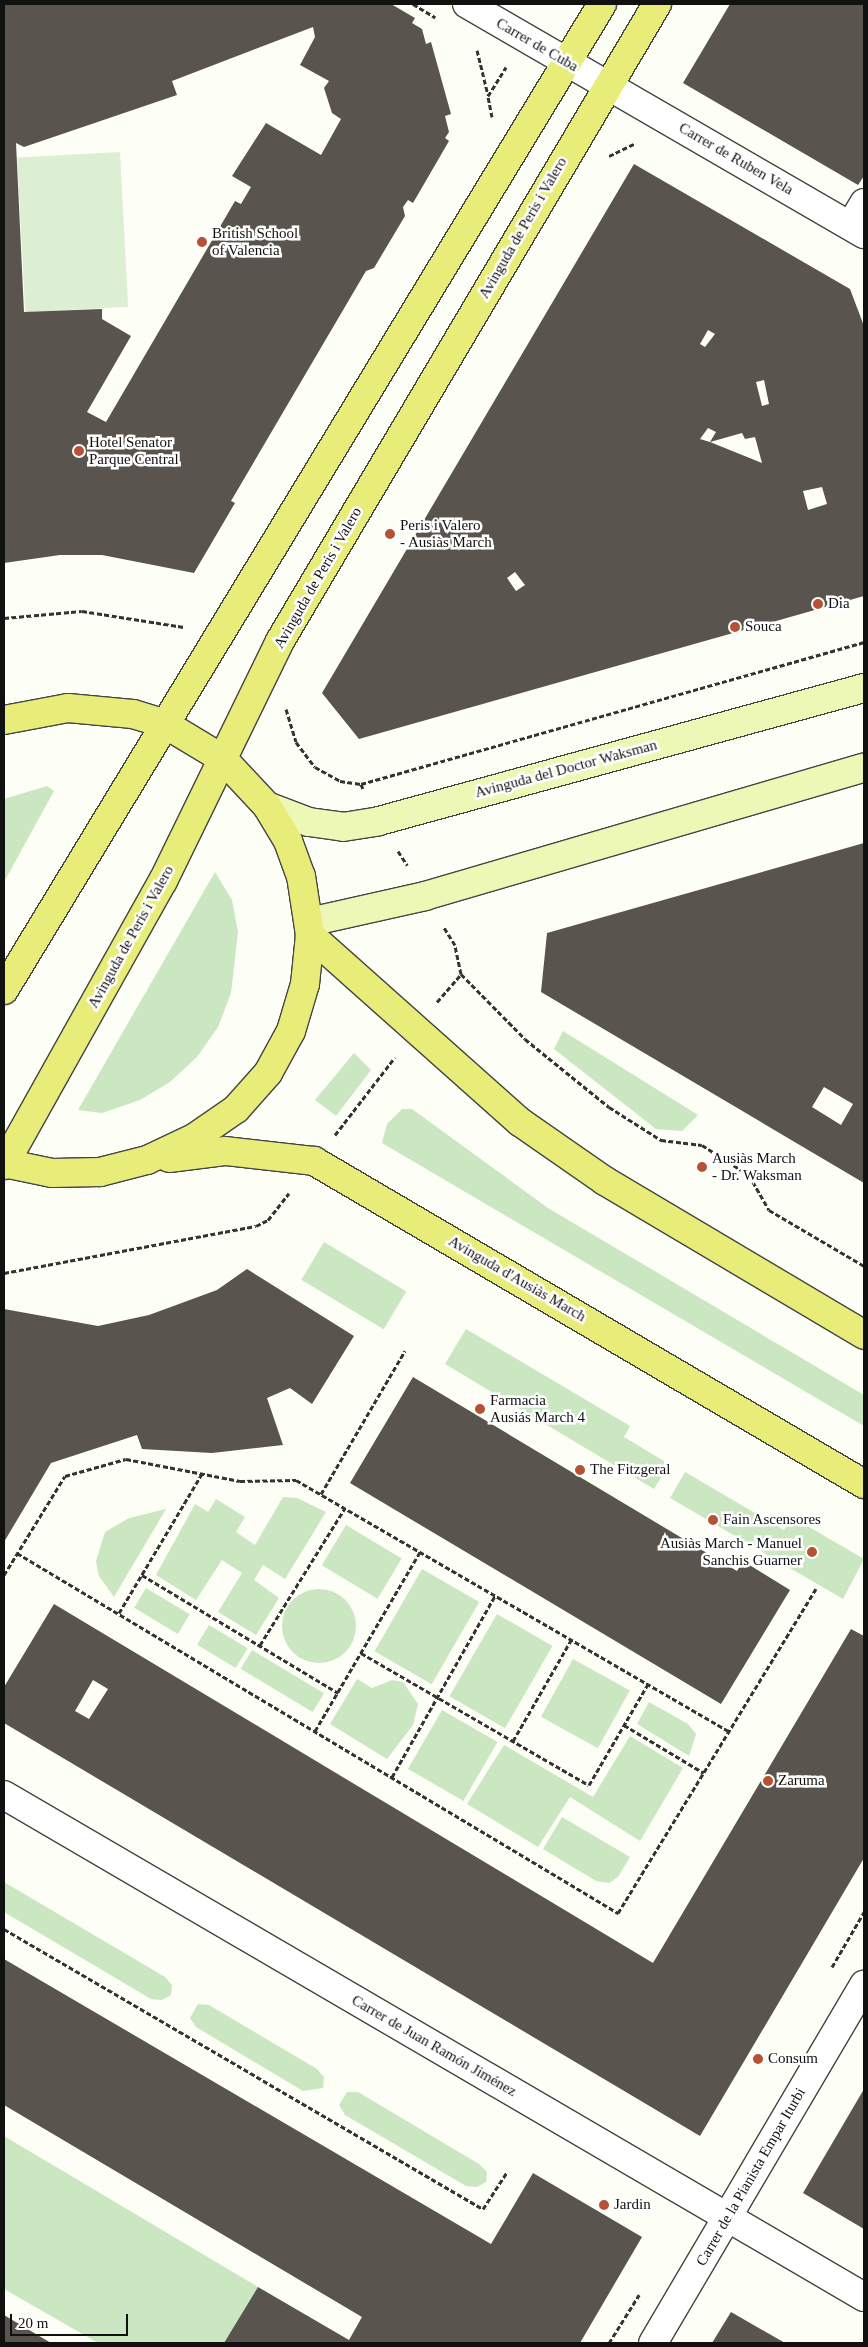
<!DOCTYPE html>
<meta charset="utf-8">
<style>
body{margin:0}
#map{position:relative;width:868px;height:2347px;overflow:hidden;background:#fdfef5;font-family:Georgia,serif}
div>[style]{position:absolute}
.green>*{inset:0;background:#cae7c1;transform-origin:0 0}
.round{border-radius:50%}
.pitch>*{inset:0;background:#ddefd2;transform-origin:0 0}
.building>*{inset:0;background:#59554e}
.path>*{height:3px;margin-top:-1.5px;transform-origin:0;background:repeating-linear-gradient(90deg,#333 0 5px,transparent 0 7.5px)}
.roads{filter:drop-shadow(1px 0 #444) drop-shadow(-1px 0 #444) drop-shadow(0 1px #444) drop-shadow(0 -1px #444)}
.street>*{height:28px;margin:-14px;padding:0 14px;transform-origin:14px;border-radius:14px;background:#fff}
.secondary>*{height:28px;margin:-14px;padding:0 14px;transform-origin:14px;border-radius:14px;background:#edf8b7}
.primary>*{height:28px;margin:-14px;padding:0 14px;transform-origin:14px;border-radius:14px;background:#e8ec78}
.dots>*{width:14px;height:14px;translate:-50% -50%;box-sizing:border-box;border:2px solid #fff;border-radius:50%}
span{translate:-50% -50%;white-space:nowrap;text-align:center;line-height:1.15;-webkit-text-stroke:5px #fff;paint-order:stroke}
.street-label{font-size:15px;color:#111}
.poi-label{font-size:15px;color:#111}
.left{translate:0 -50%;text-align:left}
.right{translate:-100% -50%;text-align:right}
.frame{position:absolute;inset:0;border:5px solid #111;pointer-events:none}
.scale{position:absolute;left:10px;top:2314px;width:118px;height:22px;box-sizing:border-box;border:2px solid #111;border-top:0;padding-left:6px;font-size:15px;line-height:18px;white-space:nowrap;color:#111;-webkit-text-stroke:4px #fff;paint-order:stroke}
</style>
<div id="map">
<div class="green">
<div style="clip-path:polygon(47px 786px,54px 791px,4px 882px,4px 799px)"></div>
<div style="clip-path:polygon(215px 872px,232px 900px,238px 932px,231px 993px,218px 1027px,197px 1057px,170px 1082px,140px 1100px,102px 1113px,78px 1110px)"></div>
<div style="clip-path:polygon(563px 1031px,698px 1115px,682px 1131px,656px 1129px,554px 1049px)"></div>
<div style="clip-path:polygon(354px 1053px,371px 1070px,336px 1116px,315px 1100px)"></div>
<div style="clip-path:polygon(402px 1109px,412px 1109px,548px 1208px,864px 1395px,864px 1426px,382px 1143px,387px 1124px)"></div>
<div style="left:324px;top:1242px;width:96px;height:44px;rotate:31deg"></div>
<div style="clip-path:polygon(466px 1329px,630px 1426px,624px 1437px,669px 1464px,654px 1489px,445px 1364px)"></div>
<div style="clip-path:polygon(685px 1472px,784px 1530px,792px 1517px,864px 1559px,843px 1599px,670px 1498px)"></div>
<div style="clip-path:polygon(283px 1497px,297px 1498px,326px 1512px,285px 1579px,263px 1565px,254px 1580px,279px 1598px,256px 1635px,218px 1612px,242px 1573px,222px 1560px,196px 1600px,156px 1575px,195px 1504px,208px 1512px,216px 1499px,245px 1517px,236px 1532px,255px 1545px)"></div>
<div style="clip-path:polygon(166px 1509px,114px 1597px,99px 1576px,96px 1561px,105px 1532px,129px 1518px)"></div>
<div style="left:346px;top:1525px;width:65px;height:47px;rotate:31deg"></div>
<div style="left:422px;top:1569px;width:66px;height:95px;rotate:30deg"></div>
<div style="left:146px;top:1588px;width:51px;height:23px;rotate:31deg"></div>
<div class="round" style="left:282px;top:1589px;width:74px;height:74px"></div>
<div style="left:497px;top:1614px;width:64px;height:95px;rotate:30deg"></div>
<div style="left:209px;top:1625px;width:45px;height:23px;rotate:31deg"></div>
<div style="left:252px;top:1650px;width:84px;height:22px;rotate:31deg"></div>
<div style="left:573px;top:1659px;width:65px;height:66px;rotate:29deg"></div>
<div style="clip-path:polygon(357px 1679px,372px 1688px,392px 1680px,403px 1682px,418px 1704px,413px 1725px,387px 1759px,330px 1724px)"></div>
<div style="clip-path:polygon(649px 1702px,688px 1724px,696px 1734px,689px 1756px,637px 1724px)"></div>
<div style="left:442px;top:1710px;width:64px;height:68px;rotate:30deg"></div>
<div style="clip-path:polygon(630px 1736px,683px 1768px,640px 1841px,570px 1797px,538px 1847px,467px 1804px,504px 1745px,593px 1797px)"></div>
<div style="clip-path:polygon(562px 1817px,630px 1857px,618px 1877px,609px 1883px,596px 1881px,543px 1849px)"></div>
<div style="clip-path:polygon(4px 1882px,165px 1977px,172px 1985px,171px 1995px,162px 2000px,151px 1999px,4px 1912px)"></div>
<div style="clip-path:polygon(198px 2004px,209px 2005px,317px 2069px,324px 2077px,323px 2088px,303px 2091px,196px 2027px,190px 2018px)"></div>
<div style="clip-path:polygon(347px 2092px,358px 2092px,479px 2164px,487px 2172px,486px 2182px,477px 2187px,466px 2186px,345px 2115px,339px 2105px)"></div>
<div style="clip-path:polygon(4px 2136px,258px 2287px,224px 2343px,98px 2343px,4px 2289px)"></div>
</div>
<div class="pitch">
<div style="left:120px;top:152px;width:155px;height:103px;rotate:87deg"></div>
</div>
<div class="building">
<div style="clip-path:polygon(evenodd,4px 4px,391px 4px,415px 18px,412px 23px,422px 29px,426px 44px,431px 42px,451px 114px,445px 116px,449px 132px,445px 138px,449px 141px,413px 203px,408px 200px,403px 207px,405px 216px,374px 268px,366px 271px,231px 501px,235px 503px,194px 573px,102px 555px,60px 555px,4px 563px,4px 4px,313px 27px,315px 37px,300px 65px,329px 81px,324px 88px,332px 113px,341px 119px,321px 155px,266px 123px,232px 176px,251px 187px,241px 204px,235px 201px,106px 422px,87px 412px,131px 336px,102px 319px,102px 309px,24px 312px,16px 143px,24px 147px,177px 95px,172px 81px,313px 27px)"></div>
<div style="clip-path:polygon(730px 4px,864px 4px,864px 176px,858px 185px,683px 83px)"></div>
<div style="clip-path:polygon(evenodd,634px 164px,850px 289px,864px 326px,864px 596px,359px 739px,322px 693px,634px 164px,708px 330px,715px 334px,705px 347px,700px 344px,708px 330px,634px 164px,764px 380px,769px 404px,762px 406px,756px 382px,764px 380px,634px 164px,708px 428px,716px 432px,710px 442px,700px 439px,708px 428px,634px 164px,742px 433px,745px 439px,755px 437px,762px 463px,710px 442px,742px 433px,634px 164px,822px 487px,827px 504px,808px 510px,803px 491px,822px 487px,634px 164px,515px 572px,525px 585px,516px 591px,507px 578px,515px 572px)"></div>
<div style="clip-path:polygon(evenodd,864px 843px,864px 1183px,541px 992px,547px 933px,864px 843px,824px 1087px,853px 1104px,841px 1125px,812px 1107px,824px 1087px)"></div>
<div style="clip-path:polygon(247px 1269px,354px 1336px,312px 1404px,290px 1388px,267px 1398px,283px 1445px,212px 1453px,142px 1449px,137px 1435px,51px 1463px,4px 1542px,4px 1309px,98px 1326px,149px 1315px,217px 1290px)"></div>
<div style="clip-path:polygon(413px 1377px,737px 1571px,743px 1561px,790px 1590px,721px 1704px,350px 1483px)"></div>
<div style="clip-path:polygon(evenodd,54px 1604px,653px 1963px,851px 1629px,864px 1636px,864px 1858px,700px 2136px,4px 1723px,4px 1687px,54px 1604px,93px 1680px,108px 1689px,89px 1719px,75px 1711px,93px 1680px)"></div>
<div style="clip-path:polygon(4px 1959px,491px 2244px,533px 2173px,642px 2237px,580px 2343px,224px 2343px,258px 2287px,349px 2340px,362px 2317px,4px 2105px)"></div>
<div style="clip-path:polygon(864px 2089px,864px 2229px,803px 2193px)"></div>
<div style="clip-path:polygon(731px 2312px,785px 2343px,712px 2343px)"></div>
<div style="clip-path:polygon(4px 2315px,51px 2343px,4px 2343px)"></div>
</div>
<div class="path">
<div style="left:413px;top:4px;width:26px;rotate:31deg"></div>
<div style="left:477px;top:50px;width:46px;rotate:76.3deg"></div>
<div style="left:492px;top:117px;width:21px;rotate:-101deg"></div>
<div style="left:488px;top:96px;width:34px;rotate:-58deg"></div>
<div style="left:609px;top:156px;width:30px;rotate:-26deg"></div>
<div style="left:4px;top:618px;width:78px;rotate:-5.1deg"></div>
<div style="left:82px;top:611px;width:103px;rotate:8.9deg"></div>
<div style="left:286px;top:709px;width:34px;rotate:73deg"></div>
<div style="left:296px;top:742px;width:31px;rotate:53deg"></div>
<div style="left:315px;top:767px;width:29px;rotate:29deg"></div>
<div style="left:340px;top:781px;width:21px;rotate:8deg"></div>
<div style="left:361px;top:784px;width:5px;rotate:68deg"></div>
<div style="left:361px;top:784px;width:523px;rotate:-15.76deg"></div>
<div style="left:398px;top:851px;width:17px;rotate:57deg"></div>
<div style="left:461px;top:974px;width:91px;rotate:45.4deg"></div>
<div style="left:525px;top:1039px;width:108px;rotate:39deg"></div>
<div style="left:609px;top:1107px;width:62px;rotate:32.4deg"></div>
<div style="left:661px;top:1140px;width:41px;rotate:7deg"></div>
<div style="left:702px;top:1145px;width:56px;rotate:32.6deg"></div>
<div style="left:749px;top:1175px;width:40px;rotate:60.3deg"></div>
<div style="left:769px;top:1210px;width:110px;rotate:30.5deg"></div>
<div style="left:437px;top:1002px;width:37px;rotate:-49deg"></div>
<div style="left:461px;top:974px;width:30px;rotate:-102deg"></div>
<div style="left:455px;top:945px;width:22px;rotate:-122deg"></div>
<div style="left:335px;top:1135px;width:98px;rotate:-52.4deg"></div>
<div style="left:4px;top:1273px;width:256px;rotate:-10.6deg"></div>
<div style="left:256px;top:1226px;width:13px;rotate:-27deg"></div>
<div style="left:268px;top:1220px;width:34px;rotate:-52deg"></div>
<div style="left:321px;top:1494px;width:166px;rotate:-59.6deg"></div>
<div style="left:17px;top:1553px;width:701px;rotate:30.92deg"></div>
<div style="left:618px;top:1913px;width:380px;rotate:-58.6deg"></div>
<div style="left:4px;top:1575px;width:116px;rotate:-58.4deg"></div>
<div style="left:65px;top:1476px;width:63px;rotate:-15.6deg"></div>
<div style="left:126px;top:1459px;width:116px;rotate:10.9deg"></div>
<div style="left:240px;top:1481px;width:56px;rotate:-1deg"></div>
<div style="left:296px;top:1480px;width:502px;rotate:30.14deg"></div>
<div style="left:142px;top:1575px;width:229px;rotate:31deg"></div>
<div style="left:119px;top:1613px;width:162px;rotate:-59.2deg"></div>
<div style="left:260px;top:1645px;width:161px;rotate:-58.2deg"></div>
<div style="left:361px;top:1653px;width:263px;rotate:30.1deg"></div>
<div style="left:589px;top:1785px;width:117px;rotate:-59.7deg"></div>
<div style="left:624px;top:1725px;width:93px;rotate:31deg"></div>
<div style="left:315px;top:1731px;width:208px;rotate:-59.6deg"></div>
<div style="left:513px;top:1741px;width:116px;rotate:-60.1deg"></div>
<div style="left:392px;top:1777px;width:208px;rotate:-60.4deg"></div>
<div style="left:4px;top:1929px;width:555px;rotate:30.31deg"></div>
<div style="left:483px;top:2209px;width:44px;rotate:-57deg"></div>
<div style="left:832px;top:1967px;width:64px;rotate:-59.8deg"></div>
<div style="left:609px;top:2343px;width:57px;rotate:-58deg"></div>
</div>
<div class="roads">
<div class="street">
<div style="left:467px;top:4px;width:459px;rotate:30.1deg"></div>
<div style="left:851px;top:225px;width:26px;rotate:-59deg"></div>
<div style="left:4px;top:1795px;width:996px;rotate:30.27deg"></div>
<div style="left:653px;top:2343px;width:416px;rotate:-59.5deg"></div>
</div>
<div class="secondary">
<div style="left:267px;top:806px;width:45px;rotate:20.9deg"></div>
<div style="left:309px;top:822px;width:34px;rotate:8deg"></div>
<div style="left:343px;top:827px;width:36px;rotate:-9deg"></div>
<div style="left:379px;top:821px;width:503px;rotate:-15.34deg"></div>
<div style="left:309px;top:922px;width:119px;rotate:-12.6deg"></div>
<div style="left:425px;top:896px;width:457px;rotate:-16.3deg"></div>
</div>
<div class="primary">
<div style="left:4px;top:720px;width:65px;rotate:-10.6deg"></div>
<div style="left:68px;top:708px;width:65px;rotate:5.3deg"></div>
<div style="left:133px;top:714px;width:34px;rotate:17deg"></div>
<div style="left:165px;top:724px;width:68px;rotate:31.1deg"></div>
<div style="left:223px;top:759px;width:64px;rotate:46.9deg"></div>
<div style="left:267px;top:806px;width:41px;rotate:59deg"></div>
<div style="left:288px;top:841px;width:37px;rotate:70deg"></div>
<div style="left:301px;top:876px;width:60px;rotate:81.3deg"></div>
<div style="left:310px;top:935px;width:49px;rotate:95.8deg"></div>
<div style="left:305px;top:984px;width:49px;rotate:106.6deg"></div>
<div style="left:291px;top:1031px;width:48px;rotate:118.7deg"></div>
<div style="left:268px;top:1073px;width:48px;rotate:131.6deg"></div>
<div style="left:236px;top:1109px;width:51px;rotate:145.4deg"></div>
<div style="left:194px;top:1138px;width:52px;rotate:154.9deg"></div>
<div style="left:147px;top:1160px;width:49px;rotate:165.7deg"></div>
<div style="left:100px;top:1172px;width:48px;rotate:178.8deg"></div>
<div style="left:52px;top:1173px;width:49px;rotate:-168.2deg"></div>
<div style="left:310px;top:935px;width:281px;rotate:41.7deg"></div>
<div style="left:520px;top:1122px;width:103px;rotate:34.8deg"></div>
<div style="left:605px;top:1181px;width:301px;rotate:30.7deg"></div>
<div style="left:4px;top:990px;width:1153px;rotate:-58.76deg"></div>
<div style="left:169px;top:1158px;width:56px;rotate:-7.1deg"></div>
<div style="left:225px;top:1151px;width:90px;rotate:6.4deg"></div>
<div style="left:314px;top:1161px;width:638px;rotate:30.42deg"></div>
<div style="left:4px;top:1165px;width:325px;rotate:-60.8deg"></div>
<div style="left:163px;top:881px;width:267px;rotate:-64deg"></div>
<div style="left:280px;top:641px;width:740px;rotate:-59.38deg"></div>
</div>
</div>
<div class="dots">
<div style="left:202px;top:242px;background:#b55235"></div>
<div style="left:79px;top:451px;background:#b55235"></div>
<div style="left:390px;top:534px;background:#b55235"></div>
<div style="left:818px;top:604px;background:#b55235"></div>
<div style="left:735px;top:627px;background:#b55235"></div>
<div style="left:702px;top:1167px;background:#b55235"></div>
<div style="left:480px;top:1409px;background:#b55235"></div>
<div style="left:580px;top:1470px;background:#b55235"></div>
<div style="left:713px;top:1520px;background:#b55235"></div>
<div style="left:812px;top:1552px;background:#b55235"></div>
<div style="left:768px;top:1781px;background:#b55235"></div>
<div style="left:758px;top:2059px;background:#b55235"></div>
<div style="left:604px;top:2205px;background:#b55235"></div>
</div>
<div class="street-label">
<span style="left:537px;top:45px;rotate:30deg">Carrer de Cuba</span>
<span style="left:736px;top:159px;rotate:30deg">Carrer de Ruben Vela</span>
<span style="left:523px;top:228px;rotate:-60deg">Avinguda de Peris i Valero</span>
<span style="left:318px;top:578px;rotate:-60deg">Avinguda de Peris i Valero</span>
<span style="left:566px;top:769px;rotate:-15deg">Avinguda del Doctor Waksman</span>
<span style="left:131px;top:937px;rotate:-61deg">Avinguda de Peris i Valero</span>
<span style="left:517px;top:1279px;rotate:30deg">Avinguda d'Ausiàs March</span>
<span style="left:434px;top:2046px;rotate:30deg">Carrer de Juan Ramón Jiménez</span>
<span style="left:751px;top:2177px;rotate:-60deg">Carrer de la Pianista Empar Iturbi</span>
</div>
<div class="poi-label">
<span class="left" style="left:212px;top:242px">British School<br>of Valencia</span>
<span class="left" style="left:89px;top:451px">Hotel Senator<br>Parque Central</span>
<span class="left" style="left:400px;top:534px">Peris i Valero<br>- Ausiàs March</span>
<span class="left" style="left:828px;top:604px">Dia</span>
<span class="left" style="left:745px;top:627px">Souca</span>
<span class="left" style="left:712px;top:1167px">Ausiàs March<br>- Dr. Waksman</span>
<span class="left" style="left:490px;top:1409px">Farmacia<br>Ausiás March 4</span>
<span class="left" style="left:590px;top:1470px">The Fitzgeral</span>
<span class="left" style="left:723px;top:1520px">Fain Ascensores</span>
<span class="right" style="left:802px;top:1552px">Ausiàs March - Manuel<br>Sanchis Guarner</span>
<span class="left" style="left:778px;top:1781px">Zaruma</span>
<span class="left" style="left:768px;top:2059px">Consum</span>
<span class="left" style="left:614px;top:2205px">Jardin</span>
</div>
<div class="frame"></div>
<div class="scale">20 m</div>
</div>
